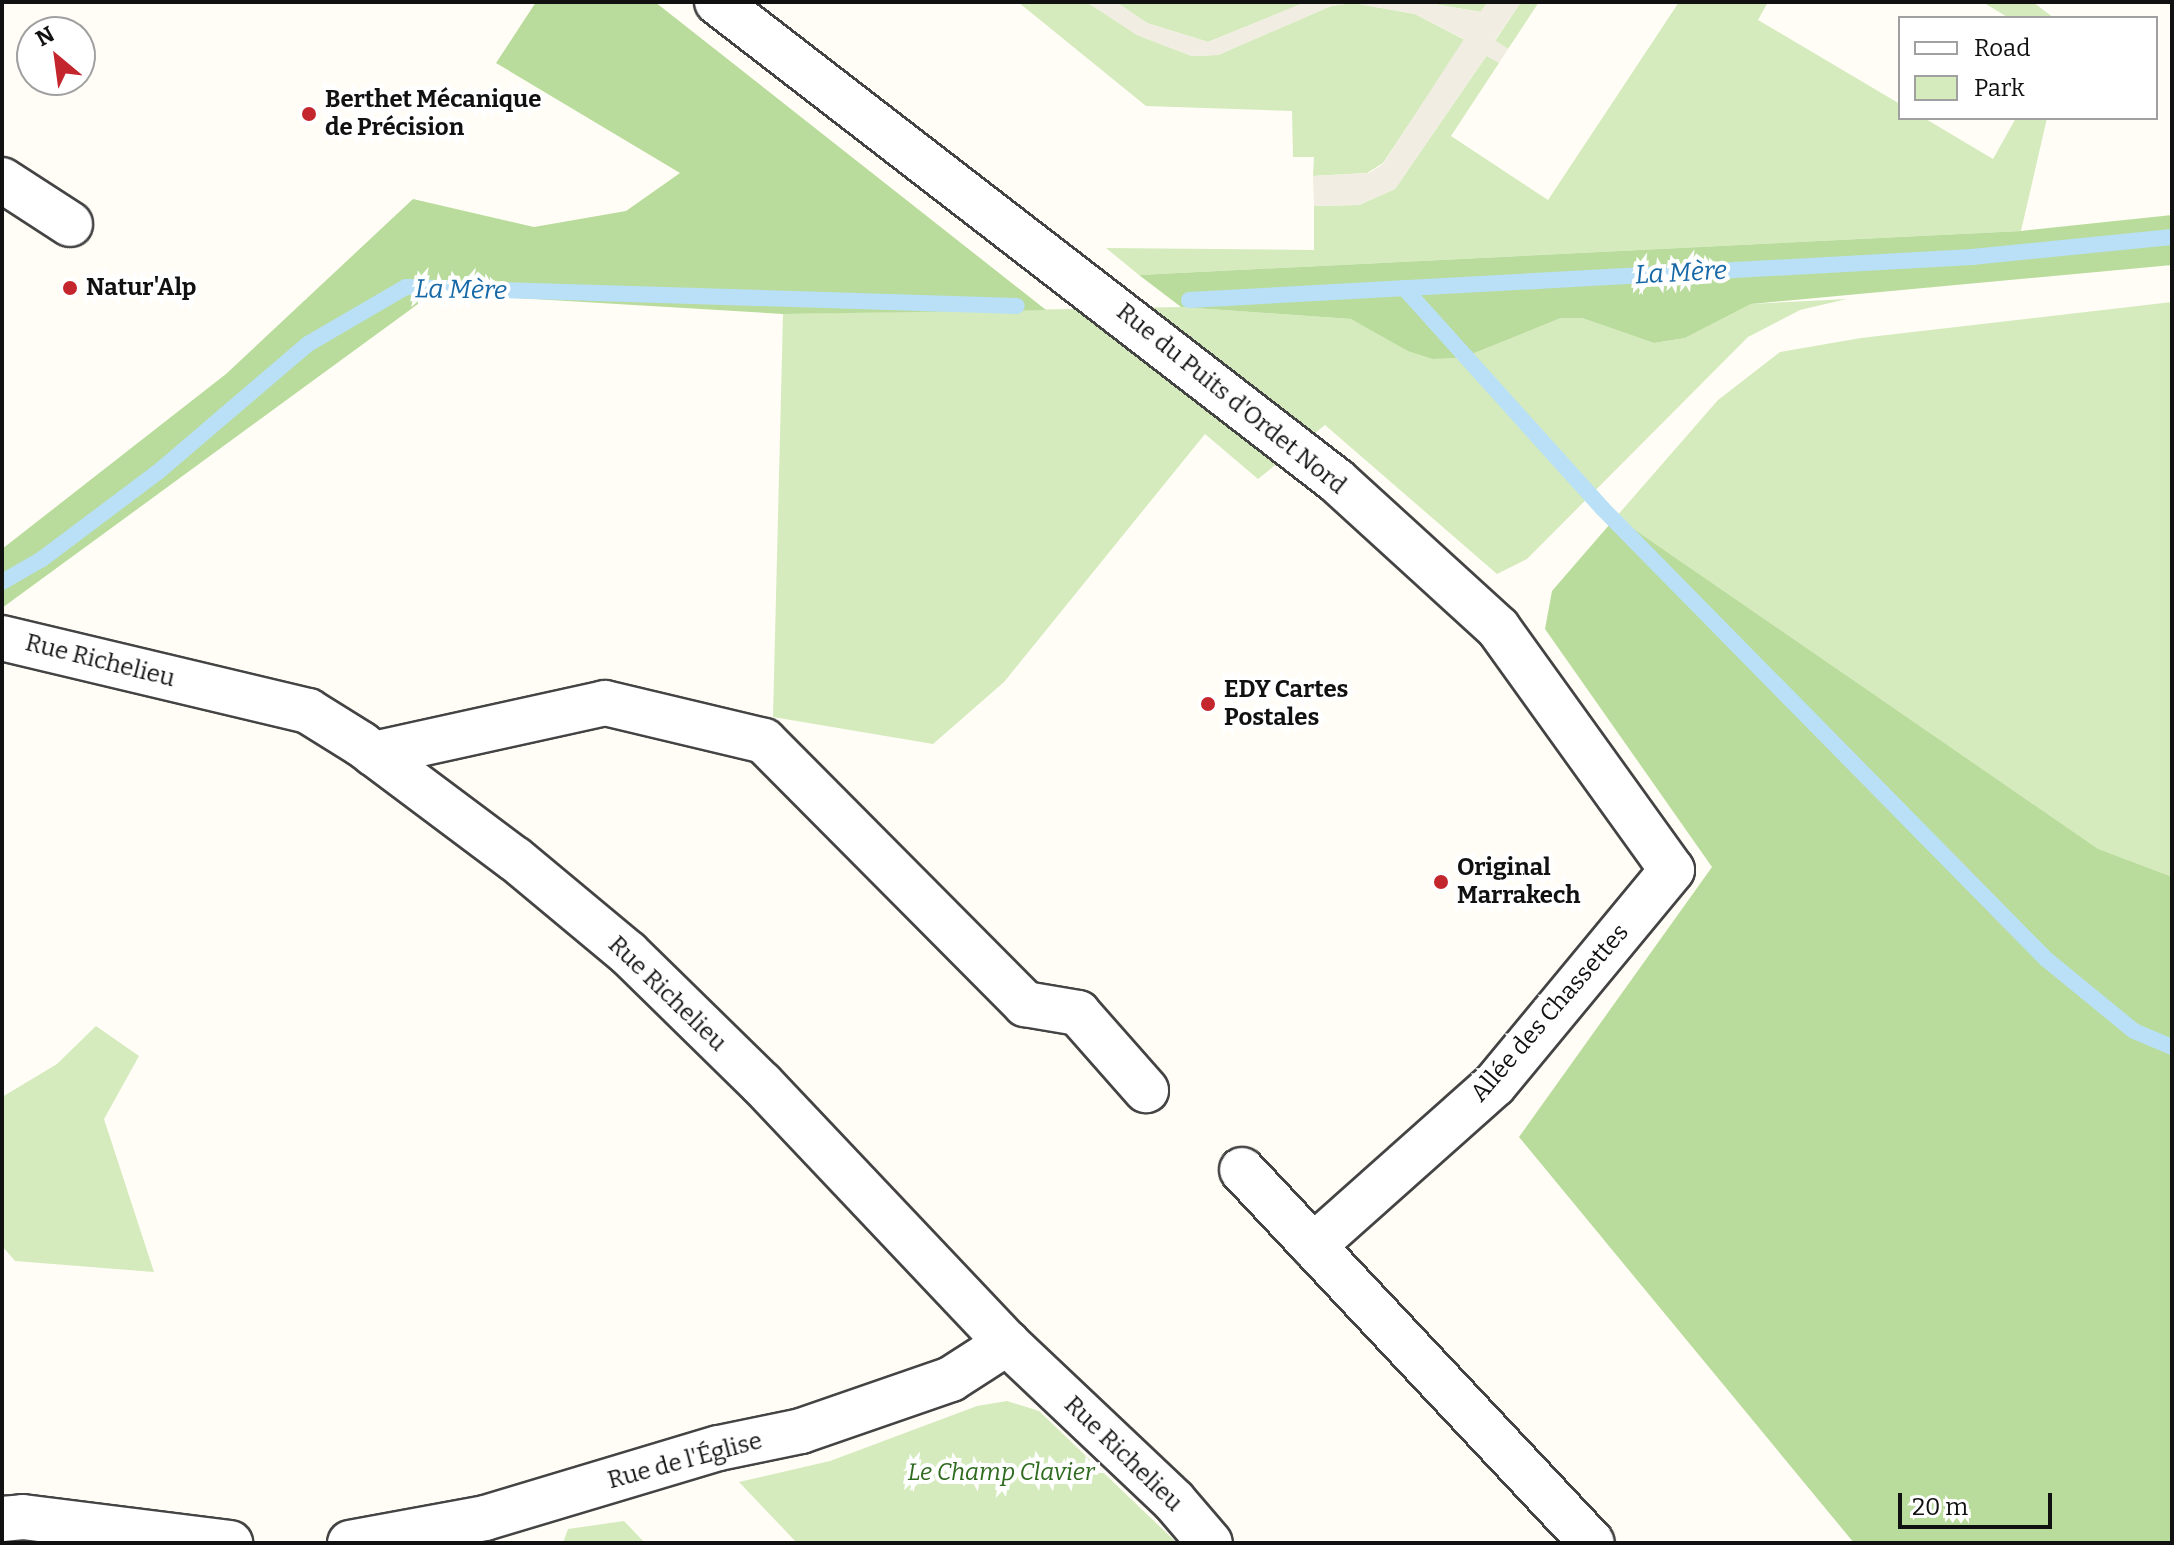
<!DOCTYPE html>
<meta charset="utf-8">
<style>
body{margin:0}
#map{position:relative;width:2174px;height:1545px;overflow:hidden;background:#fffdf5;font-family:Bitter,serif}
div>[style]{position:absolute}
.green>*{inset:0;background:#d5ebbd}
.forest>*{inset:0;background:#b9dc9c}
.plaza>*{inset:0;background:#f1ede2}
.stream>*{height:16px;margin:-8px;padding:0 8px;transform-origin:8px;border-radius:8px;background:#b9e0f7}
.roads{filter:drop-shadow(2px 0 #444) drop-shadow(-2px 0 #444) drop-shadow(0 2px #444) drop-shadow(0 -2px #444)}
.street>*{height:44px;margin:-22px;padding:0 22px;transform-origin:22px;border-radius:22px;background:#fff}
.dots>*{width:22px;height:22px;translate:-50% -50%;box-sizing:border-box;border:4px solid #fff;border-radius:50%}
span{translate:-50% -50%;white-space:nowrap;text-align:center;line-height:1.15;-webkit-text-stroke:8px #fff;paint-order:stroke}
.poi-label{font-size:24px;color:#111;font-weight:700}
.left{translate:0 -50%;text-align:left}
.street-label{font-size:24px;color:#111}
.park-label{font-size:24px;color:#2f6b1f;font-style:italic}
.water-label{font-size:26px;color:#1768a6;font-style:italic}
.frame{position:absolute;inset:0;border:4px solid #111;pointer-events:none}
.legend{position:absolute;left:1898px;top:16px;width:260px;height:104px;box-sizing:border-box;background:#fff;border:2px solid #a0a0a0;margin:0;padding:10px 14px;list-style:none;font-size:24px;color:#111}
.legend li{display:flex;align-items:center;gap:16px;height:40px}
.legend b{width:40px;border:2px solid #a0a0a0}
.north{position:absolute;left:16px;top:16px;width:80px;height:80px;box-sizing:border-box;background:#fff;border:2px solid #a0a0a0;border-radius:50%;rotate:331deg;font-size:22px;font-weight:700;line-height:32px;text-align:center;color:#111}
.north::after{content:'';display:block;margin:auto;width:28px;height:36px;background:#c4262e;clip-path:polygon(50% 0,100% 100%,50% 72%,0 100%)}
.scale{position:absolute;left:1898px;top:1493px;width:154px;height:36px;box-sizing:border-box;border:4px solid #111;border-top:0;padding-left:10px;font-size:24px;line-height:28px;white-space:nowrap;color:#111;-webkit-text-stroke:6px #fff;paint-order:stroke}
</style>
<div id="map">
<div class="green">
<div style="clip-path:polygon(1018px 2px,1087px 2px,1137px 35px,1192px 56px,1218px 55px,1331px 6px,1353px 3px,1415px 14px,1465px 40px,1383px 163px,1367px 173px,1313px 176px,1314px 157px,1293px 157px,1292px 111px,1146px 106px)"></div>
<div style="clip-path:polygon(1116px 2px,1306px 2px,1208px 42px,1147px 23px)"></div>
<div style="clip-path:polygon(1422px 2px,1488px 2px,1481px 12px)"></div>
<div style="clip-path:polygon(1521px 2px,1539px 2px,1508px 49px,1495px 41px)"></div>
<div style="clip-path:polygon(1679px 2px,1768px 2px,1758px 20px,1900px 104px,1900px 118px,1924px 118px,1993px 159px,2016px 118px,2047px 118px,2021px 231px,1139px 275px,1106px 248px,1314px 250px,1314px 206px,1359px 205px,1395px 189px,1487px 55px,1499px 63px,1451px 136px,1548px 200px)"></div>
<div style="clip-path:polygon(2033px 2px,2054px 18px,2009px 18px,1984px 3px)"></div>
<div style="clip-path:polygon(1847px 299px,1800px 310px,1748px 337px,1527px 559px,1497px 574px,1325px 425px,1258px 479px,1205px 434px,1004px 682px,933px 744px,773px 717px,783px 314px,1181px 307px,1351px 319px,1433px 359px,1462px 358px,1561px 318px,1582px 318px,1654px 343px,1685px 338px,1751px 304px)"></div>
<div style="clip-path:polygon(2172px 302px,2172px 1543px,2105px 1270px,1596px 588px,1616px 517px,1718px 400px,1780px 352px,1861px 338px)"></div>
<div style="clip-path:polygon(96px 1026px,139px 1056px,104px 1119px,154px 1272px,15px 1261px,2px 1246px,2px 1097px,57px 1064px)"></div>
<div style="clip-path:polygon(1007px 1401px,1039px 1411px,1177px 1543px,797px 1543px,739px 1482px,830px 1461px,977px 1406px)"></div>
<div style="clip-path:polygon(624px 1521px,645px 1543px,563px 1543px,568px 1529px)"></div>
</div>
<div class="forest">
<div style="clip-path:polygon(536px 2px,655px 2px,1046px 310px,783px 314px,433px 293px,2px 608px,2px 549px,226px 374px,413px 199px,534px 227px,626px 211px,680px 173px,496px 63px)"></div>
<div style="clip-path:polygon(2172px 215px,2172px 265px,1751px 304px,1685px 338px,1654px 343px,1582px 318px,1561px 318px,1462px 358px,1433px 359px,1408px 351px,1351px 319px,1181px 307px,1139px 275px,2021px 231px)"></div>
<div style="clip-path:polygon(1616px 517px,2098px 849px,2172px 877px,2172px 1543px,1854px 1543px,1519px 1137px,1712px 867px,1545px 629px,1552px 591px)"></div>
</div>
<div class="plaza">
<div style="clip-path:polygon(1087px 2px,1116px 2px,1147px 23px,1208px 42px,1306px 2px,1422px 2px,1480px 12px,1488px 2px,1521px 2px,1495px 40px,1508px 49px,1499px 63px,1486px 56px,1395px 189px,1359px 205px,1314px 206px,1313px 176px,1369px 173px,1383px 164px,1464px 39px,1415px 14px,1353px 3px,1331px 6px,1218px 55px,1192px 56px,1137px 35px)"></div>
</div>
<div class="stream">
<div style="left:1404px;top:288px;width:297px;rotate:48deg"></div>
<div style="left:1603px;top:509px;width:631px;rotate:45.45deg"></div>
<div style="left:2046px;top:959px;width:114px;rotate:39.3deg"></div>
<div style="left:2134px;top:1031px;width:41px;rotate:22.8deg"></div>
<div style="left:1189px;top:300px;width:784px;rotate:-3.14deg"></div>
<div style="left:1972px;top:257px;width:201px;rotate:-5.7deg"></div>
<div style="left:2px;top:582px;width:46px;rotate:-29.9deg"></div>
<div style="left:42px;top:559px;width:145px;rotate:-36.9deg"></div>
<div style="left:158px;top:472px;width:197px;rotate:-40.5deg"></div>
<div style="left:308px;top:344px;width:113px;rotate:-30.2deg"></div>
<div style="left:406px;top:287px;width:611px;rotate:1.78deg"></div>
</div>
<div class="roads">
<div class="street">
<div style="left:717px;top:2px;width:783px;rotate:37.69deg"></div>
<div style="left:1337px;top:481px;width:218px;rotate:42.4deg"></div>
<div style="left:1498px;top:628px;width:298px;rotate:54.3deg"></div>
<div style="left:1672px;top:870px;width:279px;rotate:129.6deg"></div>
<div style="left:1494px;top:1085px;width:242px;rotate:138.3deg"></div>
<div style="left:2px;top:180px;width:81px;rotate:32.9deg"></div>
<div style="left:2px;top:638px;width:315px;rotate:13.4deg"></div>
<div style="left:308px;top:711px;width:62px;rotate:31.9deg"></div>
<div style="left:361px;top:744px;width:192px;rotate:36.8deg"></div>
<div style="left:515px;top:859px;width:147px;rotate:39.8deg"></div>
<div style="left:628px;top:953px;width:187px;rotate:44.4deg"></div>
<div style="left:762px;top:1084px;width:357px;rotate:46.6deg"></div>
<div style="left:1007px;top:1343px;width:230px;rotate:43.4deg"></div>
<div style="left:1174px;top:1501px;width:55px;rotate:49.4deg"></div>
<div style="left:374px;top:754px;width:237px;rotate:-12.4deg"></div>
<div style="left:605px;top:703px;width:163px;rotate:13.4deg"></div>
<div style="left:764px;top:741px;width:371px;rotate:45.2deg"></div>
<div style="left:1025px;top:1004px;width:54px;rotate:9.6deg"></div>
<div style="left:1078px;top:1013px;width:103px;rotate:48.6deg"></div>
<div style="left:1242px;top:1170px;width:511px;rotate:46.82deg"></div>
<div style="left:2px;top:1519px;width:21px;rotate:-5deg"></div>
<div style="left:23px;top:1517px;width:209px;rotate:7.2deg"></div>
<div style="left:350px;top:1543px;width:137px;rotate:-10.5deg"></div>
<div style="left:485px;top:1518px;width:244px;rotate:-16.7deg"></div>
<div style="left:719px;top:1448px;width:84px;rotate:-11.7deg"></div>
<div style="left:801px;top:1431px;width:159px;rotate:-19.1deg"></div>
<div style="left:951px;top:1379px;width:67px;rotate:-32.7deg"></div>
</div>
</div>
<div class="dots">
<div style="left:309px;top:114px;background:#c4262e"></div>
<div style="left:70px;top:288px;background:#c4262e"></div>
<div style="left:1208px;top:704px;background:#c4262e"></div>
<div style="left:1441px;top:882px;background:#c4262e"></div>
</div>
<div class="poi-label">
<span class="left" style="left:325px;top:114px">Berthet Mécanique<br>de Précision</span>
<span class="left" style="left:86px;top:288px">Natur'Alp</span>
<span class="left" style="left:1224px;top:704px">EDY Cartes<br>Postales</span>
<span class="left" style="left:1457px;top:882px">Original<br>Marrakech</span>
</div>
<div class="street-label">
<span style="left:1231px;top:399px;rotate:39deg">Rue du Puits d'Ordet Nord</span>
<span style="left:100px;top:661px;rotate:14deg">Rue Richelieu</span>
<span style="left:667px;top:994px;rotate:44deg">Rue Richelieu</span>
<span style="left:1550px;top:1013px;rotate:-49deg">Allée des Chassettes</span>
<span style="left:1123px;top:1454px;rotate:44deg">Rue Richelieu</span>
<span style="left:685px;top:1461px;rotate:-15deg">Rue de l'Église</span>
</div>
<div class="park-label">
<span style="left:1001px;top:1473px">Le Champ Clavier</span>
</div>
<div class="water-label">
<span style="left:1681px;top:273px;rotate:-3deg">La Mère</span>
<span style="left:461px;top:290px;rotate:1deg">La Mère</span>
</div>
<div class="frame"></div>
<ul class="legend">
<li><b style="height:10px;background:#fff"></b>Road</li>
<li><b style="height:22px;background:#d5ebbd"></b>Park</li>
</ul>
<div class="north">N</div>
<div class="scale">20 m</div>
</div>
